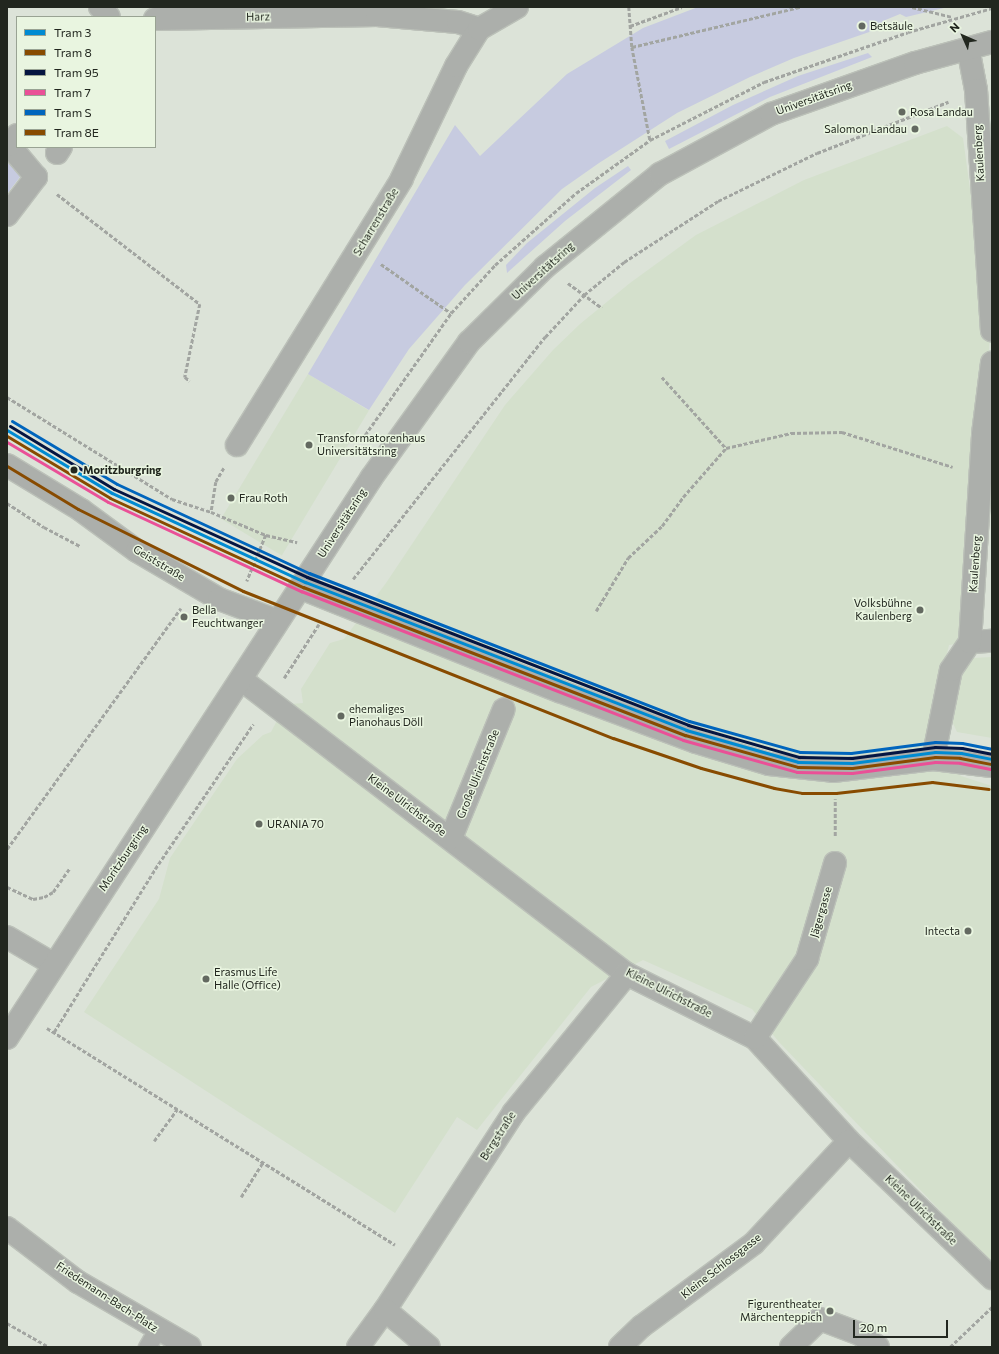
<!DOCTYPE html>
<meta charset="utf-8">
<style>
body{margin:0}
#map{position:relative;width:999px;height:1354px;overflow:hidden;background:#dce3d8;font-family:Commissioner,sans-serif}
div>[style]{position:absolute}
.built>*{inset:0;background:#d4e0cc;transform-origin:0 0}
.green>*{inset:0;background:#c7cbe0}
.path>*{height:2.5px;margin-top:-1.25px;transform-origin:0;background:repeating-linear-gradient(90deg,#a2a5a1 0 4px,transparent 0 6px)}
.roads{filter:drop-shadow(1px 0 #bbc0b8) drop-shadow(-1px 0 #bbc0b8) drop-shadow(0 1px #bbc0b8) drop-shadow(0 -1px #bbc0b8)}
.service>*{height:17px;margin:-8.5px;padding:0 8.5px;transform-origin:8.5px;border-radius:8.5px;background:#acafab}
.pedestrian>*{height:22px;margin:-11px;padding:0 11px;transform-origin:11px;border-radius:11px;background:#acafab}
.minor>*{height:22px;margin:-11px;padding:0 11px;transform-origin:11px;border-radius:11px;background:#acafab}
.tertiary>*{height:22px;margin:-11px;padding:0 11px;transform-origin:11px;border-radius:11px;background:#acafab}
.tram-1>*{height:3px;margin:-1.5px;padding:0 1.5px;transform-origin:1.5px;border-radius:1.5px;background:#008bd2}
.tram-2>*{height:3px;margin:-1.5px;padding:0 1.5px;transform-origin:1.5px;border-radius:1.5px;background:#884b00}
.tram-3>*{height:3px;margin:-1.5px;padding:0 1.5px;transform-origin:1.5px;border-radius:1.5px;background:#051541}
.tram-4>*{height:3px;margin:-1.5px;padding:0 1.5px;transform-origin:1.5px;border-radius:1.5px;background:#ea5097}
.tram-5>*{height:3px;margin:-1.5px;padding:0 1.5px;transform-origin:1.5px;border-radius:1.5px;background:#0065bd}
.tram-6>*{height:3px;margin:-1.5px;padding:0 1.5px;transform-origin:1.5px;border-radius:1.5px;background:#884b00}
.dots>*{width:11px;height:11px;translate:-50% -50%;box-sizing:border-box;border:2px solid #e9f5e0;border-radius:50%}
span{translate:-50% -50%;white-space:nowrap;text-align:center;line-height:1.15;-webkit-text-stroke:3px #e9f5e0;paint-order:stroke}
.street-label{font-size:11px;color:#22271f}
.poi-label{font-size:11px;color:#22271f}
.left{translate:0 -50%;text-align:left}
.right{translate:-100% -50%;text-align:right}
.stop-label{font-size:11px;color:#22271f;font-weight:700}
.frame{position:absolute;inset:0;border:8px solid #22271f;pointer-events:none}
.legend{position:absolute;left:16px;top:16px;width:140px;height:132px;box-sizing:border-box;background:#e9f5e0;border:1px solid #99a393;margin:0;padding:5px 7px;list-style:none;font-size:12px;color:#22271f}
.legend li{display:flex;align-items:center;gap:8px;height:20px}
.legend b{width:20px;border:1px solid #99a393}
.north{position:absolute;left:943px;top:16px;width:40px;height:40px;-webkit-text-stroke:3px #e9f5e0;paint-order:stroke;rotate:315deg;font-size:11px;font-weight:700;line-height:16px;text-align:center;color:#22271f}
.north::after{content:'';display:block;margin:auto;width:14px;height:18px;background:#22271f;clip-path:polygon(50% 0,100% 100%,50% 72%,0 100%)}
.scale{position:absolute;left:853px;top:1320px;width:95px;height:18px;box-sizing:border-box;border:2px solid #22271f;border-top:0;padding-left:5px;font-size:12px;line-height:14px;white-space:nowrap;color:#22271f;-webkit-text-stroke:3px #e9f5e0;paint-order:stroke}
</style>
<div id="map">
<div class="built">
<div style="clip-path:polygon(947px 126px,963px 138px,990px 335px,970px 642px,949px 645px,927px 737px,961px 776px,992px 786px,992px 1265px,779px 1042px,752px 1009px,643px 960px,591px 987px,477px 1130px,457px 1117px,395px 1213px,84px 1012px,159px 899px,170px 858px,237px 759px,263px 735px,271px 732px,282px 711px,291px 704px,303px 703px,301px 689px,330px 643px,344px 639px,386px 583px,505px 405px,553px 350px,580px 324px,630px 283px,696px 235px,804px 180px)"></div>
<div style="left:308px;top:374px;width:71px;height:169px;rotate:31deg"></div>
<div style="clip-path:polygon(992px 657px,992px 738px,957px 732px,952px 721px,962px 668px,973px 658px)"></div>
</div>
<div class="green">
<div style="clip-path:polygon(698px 7px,948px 7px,906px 17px,900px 14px,883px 21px,878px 29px,794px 58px,750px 77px,677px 113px,599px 163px,562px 189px,465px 285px,409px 349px,369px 410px,308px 374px,455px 125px,480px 156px,567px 74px,643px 28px)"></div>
<div style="clip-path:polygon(868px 53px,872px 57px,770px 97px,669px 149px,665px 141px,733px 105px,798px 76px)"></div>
<div style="clip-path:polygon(9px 163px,23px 173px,7px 194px,7px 166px)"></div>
<div style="clip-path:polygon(628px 166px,631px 170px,565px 221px,507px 273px,506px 265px,527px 243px,595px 188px)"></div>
</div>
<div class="path">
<div style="left:629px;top:7px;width:40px;rotate:85.7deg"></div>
<div style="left:632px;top:47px;width:95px;rotate:79deg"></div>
<div style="left:912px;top:7px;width:41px;rotate:14deg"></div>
<div style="left:630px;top:26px;width:55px;rotate:-20.1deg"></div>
<div style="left:632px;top:47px;width:173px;rotate:-13.4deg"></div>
<div style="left:57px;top:194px;width:180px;rotate:37.6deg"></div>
<div style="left:200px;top:304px;width:75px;rotate:101.6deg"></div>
<div style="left:185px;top:377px;width:6px;rotate:39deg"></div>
<div style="left:381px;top:264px;width:85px;rotate:35deg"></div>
<div style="left:568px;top:283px;width:42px;rotate:36.3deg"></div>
<div style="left:662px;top:377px;width:96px;rotate:48deg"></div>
<div style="left:7px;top:397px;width:194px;rotate:31.7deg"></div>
<div style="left:172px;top:499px;width:41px;rotate:18.4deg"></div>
<div style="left:365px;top:435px;width:149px;rotate:-54.8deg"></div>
<div style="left:451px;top:313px;width:65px;rotate:-47.5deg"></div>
<div style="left:495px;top:265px;width:108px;rotate:-41.6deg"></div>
<div style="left:576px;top:193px;width:91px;rotate:-35.6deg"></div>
<div style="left:650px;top:140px;width:128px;rotate:-27deg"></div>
<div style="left:764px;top:82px;width:152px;rotate:-19.1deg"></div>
<div style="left:908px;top:32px;width:87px;rotate:-15.9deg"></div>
<div style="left:224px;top:468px;width:16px;rotate:120deg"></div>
<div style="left:216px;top:482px;width:30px;rotate:99deg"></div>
<div style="left:211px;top:512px;width:60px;rotate:22.7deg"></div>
<div style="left:266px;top:535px;width:50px;rotate:112.4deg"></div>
<div style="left:7px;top:503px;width:44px;rotate:33deg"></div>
<div style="left:44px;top:527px;width:41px;rotate:27.8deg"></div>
<div style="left:266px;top:535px;width:32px;rotate:13deg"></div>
<div style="left:353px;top:579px;width:309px;rotate:-51.6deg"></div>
<div style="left:545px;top:337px;width:57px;rotate:-47.1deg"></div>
<div style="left:584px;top:295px;width:52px;rotate:-39.5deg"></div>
<div style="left:624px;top:262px;width:112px;rotate:-33deg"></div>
<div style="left:718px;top:201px;width:110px;rotate:-25.9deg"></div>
<div style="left:817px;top:153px;width:141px;rotate:-21.3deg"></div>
<div style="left:596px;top:611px;width:62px;rotate:-58.9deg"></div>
<div style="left:628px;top:558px;width:47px;rotate:-43.3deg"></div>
<div style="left:662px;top:526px;width:36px;rotate:-54deg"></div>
<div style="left:683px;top:497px;width:65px;rotate:-48.7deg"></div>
<div style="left:726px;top:448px;width:67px;rotate:-13deg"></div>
<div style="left:791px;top:433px;width:51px;rotate:-1.1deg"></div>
<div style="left:842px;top:432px;width:116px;rotate:17.5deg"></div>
<div style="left:284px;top:678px;width:64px;rotate:-57.1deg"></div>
<div style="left:835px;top:836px;width:37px;rotate:-90deg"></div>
<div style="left:7px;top:849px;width:297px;rotate:-54.2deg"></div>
<div style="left:7px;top:887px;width:29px;rotate:25deg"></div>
<div style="left:33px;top:899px;width:11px;rotate:-10deg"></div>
<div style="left:44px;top:897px;width:10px;rotate:-29deg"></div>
<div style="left:53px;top:892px;width:28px;rotate:-55deg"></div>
<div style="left:47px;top:1028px;width:410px;rotate:31.9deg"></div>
<div style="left:54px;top:1032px;width:192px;rotate:-58.2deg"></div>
<div style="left:155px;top:869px;width:175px;rotate:-55.9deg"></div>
<div style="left:154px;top:1141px;width:39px;rotate:-54deg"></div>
<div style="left:241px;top:1197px;width:41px;rotate:-57.8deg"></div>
<div style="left:7px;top:1323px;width:48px;rotate:29.7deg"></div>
<div style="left:950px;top:1347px;width:58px;rotate:-43.6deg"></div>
</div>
<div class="roads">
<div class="service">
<div style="left:147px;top:1347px;width:20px;rotate:-60deg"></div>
</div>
<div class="pedestrian">
<div style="left:7px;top:215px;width:48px;rotate:-52.7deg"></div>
<div style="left:36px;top:177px;width:42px;rotate:-130.2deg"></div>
<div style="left:9px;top:145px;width:13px;rotate:-51deg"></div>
</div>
<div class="minor">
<div style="left:100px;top:7px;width:13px;rotate:48deg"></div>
<div style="left:155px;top:19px;width:222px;rotate:-1deg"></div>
<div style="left:377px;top:15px;width:81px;rotate:4.9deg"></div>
<div style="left:458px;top:22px;width:22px;rotate:18deg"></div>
<div style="left:968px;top:48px;width:43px;rotate:79.2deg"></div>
<div style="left:976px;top:90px;width:241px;rotate:86.2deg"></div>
<div style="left:57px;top:153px;width:7px;rotate:-56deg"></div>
<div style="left:237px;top:445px;width:312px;rotate:-58.2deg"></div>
<div style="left:401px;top:180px;width:127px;rotate:-64.2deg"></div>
<div style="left:456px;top:66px;width:44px;rotate:-58.1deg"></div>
<div style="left:479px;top:29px;width:44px;rotate:-30.1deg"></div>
<div style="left:7px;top:465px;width:87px;rotate:31.3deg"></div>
<div style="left:81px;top:510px;width:69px;rotate:36.2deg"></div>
<div style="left:137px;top:551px;width:95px;rotate:30.3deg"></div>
<div style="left:219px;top:599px;width:63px;rotate:20.4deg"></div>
<div style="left:301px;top:588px;width:278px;rotate:21.8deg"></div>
<div style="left:559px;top:691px;width:146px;rotate:20.4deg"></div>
<div style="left:696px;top:742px;width:76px;rotate:16.8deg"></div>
<div style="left:769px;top:764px;width:64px;rotate:6.2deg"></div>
<div style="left:833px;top:771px;width:101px;rotate:-6.8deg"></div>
<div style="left:933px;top:759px;width:59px;rotate:6.8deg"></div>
<div style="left:970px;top:642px;width:22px;rotate:-3deg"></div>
<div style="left:242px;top:680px;width:484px;rotate:37.4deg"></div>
<div style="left:627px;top:974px;width:143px;rotate:26.6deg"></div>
<div style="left:755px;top:1038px;width:139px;rotate:47.6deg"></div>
<div style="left:849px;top:1141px;width:198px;rotate:43.8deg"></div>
<div style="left:933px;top:759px;width:91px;rotate:-78.6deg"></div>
<div style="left:951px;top:670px;width:34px;rotate:-56deg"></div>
<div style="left:970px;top:642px;width:208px;rotate:-86.4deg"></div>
<div style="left:983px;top:434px;width:72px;rotate:-82.8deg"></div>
<div style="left:451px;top:838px;width:139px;rotate:-67.7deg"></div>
<div style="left:7px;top:937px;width:53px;rotate:30.4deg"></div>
<div style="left:755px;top:1038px;width:95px;rotate:-56.6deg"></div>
<div style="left:807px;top:959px;width:100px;rotate:-73.7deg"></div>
<div style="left:7px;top:1228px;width:89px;rotate:37.3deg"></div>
<div style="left:78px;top:1282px;width:129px;rotate:30.1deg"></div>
<div style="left:385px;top:1310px;width:236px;rotate:-56.9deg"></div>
<div style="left:514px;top:1112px;width:178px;rotate:-50.7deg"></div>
<div style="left:358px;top:1347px;width:46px;rotate:-53.9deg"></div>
<div style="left:385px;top:1310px;width:57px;rotate:40.1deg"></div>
<div style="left:620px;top:1347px;width:30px;rotate:-44deg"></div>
<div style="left:642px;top:1326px;width:139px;rotate:-36.5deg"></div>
<div style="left:754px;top:1243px;width:139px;rotate:-47deg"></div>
<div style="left:791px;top:1347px;width:40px;rotate:-44deg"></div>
<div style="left:820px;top:1319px;width:43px;rotate:20.6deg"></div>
<div style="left:860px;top:1334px;width:22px;rotate:36deg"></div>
</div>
<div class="tertiary">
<div style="left:7px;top:1038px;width:669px;rotate:-56.95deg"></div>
<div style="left:372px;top:477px;width:166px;rotate:-54.3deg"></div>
<div style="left:469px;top:342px;width:107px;rotate:-44.6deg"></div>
<div style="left:545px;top:267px;width:148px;rotate:-39deg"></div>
<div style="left:660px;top:174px;width:126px;rotate:-28.4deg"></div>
<div style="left:771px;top:114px;width:153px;rotate:-19.5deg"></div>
<div style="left:915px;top:63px;width:80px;rotate:-15.3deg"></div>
</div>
</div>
<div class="tram-1">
<div style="left:7px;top:430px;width:122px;rotate:31deg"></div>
<div style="left:112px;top:493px;width:213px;rotate:24.8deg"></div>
<div style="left:305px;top:582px;width:409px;rotate:21.2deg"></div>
<div style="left:686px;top:730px;width:116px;rotate:15.9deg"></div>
<div style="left:798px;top:762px;width:54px;rotate:1.1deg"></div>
<div style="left:852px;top:763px;width:84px;rotate:-7.5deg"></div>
<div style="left:935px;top:752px;width:26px;rotate:2deg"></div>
<div style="left:961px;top:753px;width:32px;rotate:11deg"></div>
</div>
<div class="tram-2">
<div style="left:7px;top:436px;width:120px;rotate:31deg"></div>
<div style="left:110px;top:498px;width:213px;rotate:24.8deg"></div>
<div style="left:303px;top:587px;width:410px;rotate:21.2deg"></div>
<div style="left:685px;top:735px;width:117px;rotate:15.8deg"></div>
<div style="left:798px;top:767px;width:54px;rotate:1.1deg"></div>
<div style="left:852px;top:768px;width:84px;rotate:-7.5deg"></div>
<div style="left:935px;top:757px;width:25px;rotate:2deg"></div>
<div style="left:960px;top:758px;width:32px;rotate:11deg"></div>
</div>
<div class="tram-3">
<div style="left:10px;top:426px;width:122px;rotate:31.2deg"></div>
<div style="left:114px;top:489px;width:212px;rotate:24.5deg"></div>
<div style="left:307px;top:577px;width:409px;rotate:21.2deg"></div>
<div style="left:688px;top:725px;width:116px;rotate:16.1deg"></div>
<div style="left:799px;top:757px;width:53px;rotate:1.1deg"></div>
<div style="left:852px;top:758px;width:84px;rotate:-7.5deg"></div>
<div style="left:935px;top:747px;width:27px;rotate:2deg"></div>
<div style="left:962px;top:748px;width:31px;rotate:11deg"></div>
</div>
<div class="tram-4">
<div style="left:7px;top:442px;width:117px;rotate:30.7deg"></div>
<div style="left:108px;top:502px;width:213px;rotate:24.8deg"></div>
<div style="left:301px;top:591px;width:410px;rotate:21.3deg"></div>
<div style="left:683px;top:740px;width:118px;rotate:15.7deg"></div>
<div style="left:797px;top:772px;width:55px;rotate:1deg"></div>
<div style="left:852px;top:773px;width:84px;rotate:-7.5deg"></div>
<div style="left:935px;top:762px;width:25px;rotate:2deg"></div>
<div style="left:960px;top:763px;width:31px;rotate:11deg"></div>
</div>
<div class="tram-5">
<div style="left:12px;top:421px;width:122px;rotate:31deg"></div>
<div style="left:117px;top:484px;width:212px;rotate:24.9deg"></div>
<div style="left:309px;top:573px;width:408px;rotate:21.3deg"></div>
<div style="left:689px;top:721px;width:115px;rotate:15.6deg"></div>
<div style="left:800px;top:752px;width:51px;rotate:1.1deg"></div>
<div style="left:851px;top:753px;width:85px;rotate:-7.5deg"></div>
<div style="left:935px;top:742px;width:27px;rotate:2deg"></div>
<div style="left:962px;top:743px;width:31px;rotate:11deg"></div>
</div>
<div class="tram-6">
<div style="left:7px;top:466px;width:83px;rotate:31.2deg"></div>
<div style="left:78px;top:509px;width:184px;rotate:26.4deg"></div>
<div style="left:243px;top:591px;width:398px;rotate:21.7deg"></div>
<div style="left:613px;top:738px;width:93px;rotate:18.8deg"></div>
<div style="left:701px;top:768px;width:76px;rotate:15.3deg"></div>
<div style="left:774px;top:788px;width:28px;rotate:10deg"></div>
<div style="left:802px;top:793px;width:34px"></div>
<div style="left:836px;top:793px;width:97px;rotate:-6.5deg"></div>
<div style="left:932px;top:782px;width:57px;rotate:7deg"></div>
</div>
<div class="dots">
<div style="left:862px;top:26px;background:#636960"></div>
<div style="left:902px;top:112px;background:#636960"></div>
<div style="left:915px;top:129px;background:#636960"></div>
<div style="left:309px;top:445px;background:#636960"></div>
<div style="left:74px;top:470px;background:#22271f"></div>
<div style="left:231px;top:498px;background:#636960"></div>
<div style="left:920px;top:610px;background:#636960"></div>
<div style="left:184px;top:617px;background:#636960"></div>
<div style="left:341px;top:716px;background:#636960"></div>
<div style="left:259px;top:824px;background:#636960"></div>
<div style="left:968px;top:931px;background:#636960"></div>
<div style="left:206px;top:979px;background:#636960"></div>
<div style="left:830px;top:1311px;background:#636960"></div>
</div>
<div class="street-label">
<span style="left:258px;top:17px;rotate:-1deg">Harz</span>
<span style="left:814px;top:98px;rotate:-20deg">Universitätsring</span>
<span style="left:979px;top:153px;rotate:-93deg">Kaulenberg</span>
<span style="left:376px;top:222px;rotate:-59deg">Scharrenstraße</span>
<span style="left:543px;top:271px;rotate:-42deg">Universitätsring</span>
<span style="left:342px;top:523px;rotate:-57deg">Universitätsring</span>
<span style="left:159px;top:563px;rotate:31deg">Geiststraße</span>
<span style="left:975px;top:564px;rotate:-86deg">Kaulenberg</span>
<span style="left:478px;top:774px;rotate:-68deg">Große Ulrichstraße</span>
<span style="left:407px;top:805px;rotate:37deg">Kleine Ulrichstraße</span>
<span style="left:123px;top:858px;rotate:-56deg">Moritzburgring</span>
<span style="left:821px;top:912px;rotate:-74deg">Jägergasse</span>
<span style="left:669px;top:993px;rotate:27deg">Kleine Ulrichstraße</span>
<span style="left:498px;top:1136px;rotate:-57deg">Bergstraße</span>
<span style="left:921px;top:1210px;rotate:44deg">Kleine Ulrichstraße</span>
<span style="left:721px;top:1266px;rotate:-38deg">Kleine Schlossgasse</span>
<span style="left:107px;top:1297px;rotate:33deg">Friedemann-Bach-Platz</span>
</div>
<div class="poi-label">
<span class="left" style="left:870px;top:26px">Betsäule</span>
<span class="left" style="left:910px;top:112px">Rosa Landau</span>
<span class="right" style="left:907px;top:129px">Salomon Landau</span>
<span class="left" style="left:317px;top:445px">Transformatorenhaus<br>Universitätsring</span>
<span class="left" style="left:239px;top:498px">Frau Roth</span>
<span class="right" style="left:912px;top:610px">Volksbühne<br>Kaulenberg</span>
<span class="left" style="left:192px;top:617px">Bella<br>Feuchtwanger</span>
<span class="left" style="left:349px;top:716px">ehemaliges<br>Pianohaus Döll</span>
<span class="left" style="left:267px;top:824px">URANIA 70</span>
<span class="right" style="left:960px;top:931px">Intecta</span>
<span class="left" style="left:214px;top:979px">Erasmus Life<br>Halle (Office)</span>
<span class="right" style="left:822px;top:1311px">Figurentheater<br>Märchenteppich</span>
</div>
<div class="stop-label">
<span class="left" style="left:83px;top:470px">Moritzburgring</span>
</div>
<div class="frame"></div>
<ul class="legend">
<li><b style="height:5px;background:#008bd2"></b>Tram 3</li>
<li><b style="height:5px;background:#884b00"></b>Tram 8</li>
<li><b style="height:5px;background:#051541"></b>Tram 95</li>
<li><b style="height:5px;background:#ea5097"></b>Tram 7</li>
<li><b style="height:5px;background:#0065bd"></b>Tram S</li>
<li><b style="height:5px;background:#884b00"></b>Tram 8E</li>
</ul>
<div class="north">N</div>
<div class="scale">20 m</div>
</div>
